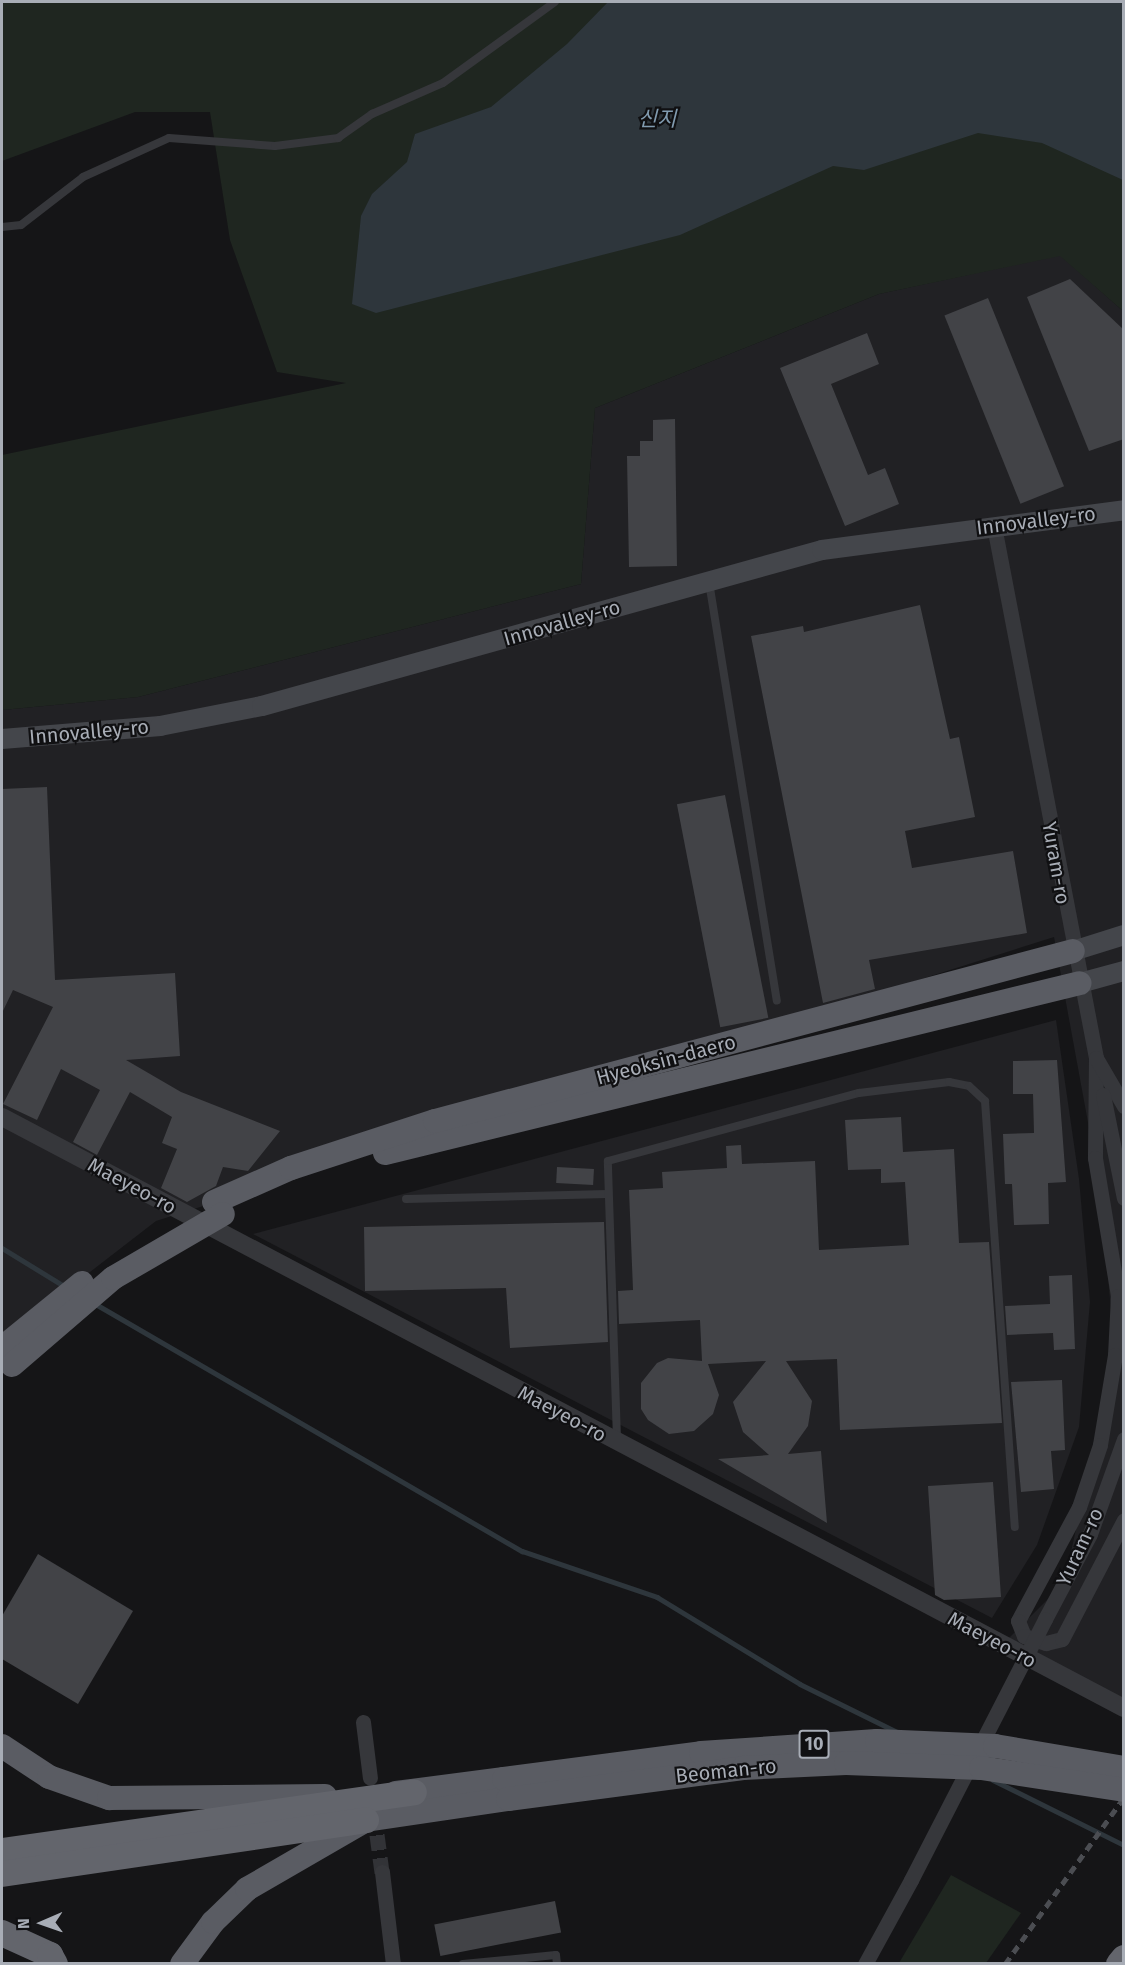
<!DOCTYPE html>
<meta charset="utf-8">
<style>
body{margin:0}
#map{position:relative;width:1125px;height:1965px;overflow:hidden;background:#151517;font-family:"Fira Sans","Noto Sans KR",sans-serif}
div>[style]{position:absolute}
.built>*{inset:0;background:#212124}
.green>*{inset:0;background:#1f2620}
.water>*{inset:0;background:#2e363c}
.stream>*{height:4.5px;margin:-2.25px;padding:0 2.25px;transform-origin:2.25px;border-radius:2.25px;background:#2e363c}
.building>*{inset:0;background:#424347;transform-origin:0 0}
.minor-tunnel>*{height:15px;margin-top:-7.5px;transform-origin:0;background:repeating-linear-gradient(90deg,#323337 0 15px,transparent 0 23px)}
.service>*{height:8px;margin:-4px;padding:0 4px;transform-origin:4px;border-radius:4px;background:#36373b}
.minor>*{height:15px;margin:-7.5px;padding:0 7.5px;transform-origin:7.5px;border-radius:7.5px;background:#36373b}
.tertiary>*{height:18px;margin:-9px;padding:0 9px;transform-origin:9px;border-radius:9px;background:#36373b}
.secondary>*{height:20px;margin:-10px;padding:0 10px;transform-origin:10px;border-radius:10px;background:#44464b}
.trunk>*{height:24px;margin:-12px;padding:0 12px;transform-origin:12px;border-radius:12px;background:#5a5c63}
.motorway>*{height:26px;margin:-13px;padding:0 13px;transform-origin:13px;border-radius:13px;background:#63656c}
.rail>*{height:4.5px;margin-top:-2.25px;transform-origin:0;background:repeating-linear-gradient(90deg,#4b4d52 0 8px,transparent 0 14px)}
.minor-bridge>*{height:15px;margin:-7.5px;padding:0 7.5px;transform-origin:7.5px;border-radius:7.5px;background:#36373b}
.trunk-bridge>*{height:24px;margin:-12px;padding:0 12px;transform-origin:12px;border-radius:12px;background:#5a5c63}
span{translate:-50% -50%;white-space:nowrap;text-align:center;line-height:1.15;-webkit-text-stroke:4.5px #101012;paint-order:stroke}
.shield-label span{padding:2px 4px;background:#101012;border:2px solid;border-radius:4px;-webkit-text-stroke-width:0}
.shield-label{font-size:18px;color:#a8adb6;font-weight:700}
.street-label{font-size:20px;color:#a8adb6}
.water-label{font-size:21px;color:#819baf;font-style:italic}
.frame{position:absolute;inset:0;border:3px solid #a8adb6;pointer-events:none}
.north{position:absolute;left:12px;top:1893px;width:60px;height:60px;-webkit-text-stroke:4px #101012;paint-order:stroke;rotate:268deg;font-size:16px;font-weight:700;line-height:24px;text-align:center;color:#a8adb6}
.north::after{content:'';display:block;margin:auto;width:21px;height:27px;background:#a8adb6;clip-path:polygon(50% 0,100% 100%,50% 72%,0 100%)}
</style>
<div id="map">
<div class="built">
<div style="clip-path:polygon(1060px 255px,1123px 311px,1123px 1708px,1002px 1645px,1064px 1583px,1115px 1355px,1100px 1188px,1054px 937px,156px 1221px,2px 1340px,2px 710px,138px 697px,581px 584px,595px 408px,879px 294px)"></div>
<div style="clip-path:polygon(1056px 1020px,1079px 1179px,1090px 1302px,1079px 1427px,1037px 1545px,992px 1618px,253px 1234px)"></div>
</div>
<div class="green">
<div style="clip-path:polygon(2px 2px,1123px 2px,1123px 311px,1060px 256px,879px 294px,595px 408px,581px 584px,138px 697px,2px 710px,2px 455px,346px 383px,277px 372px,230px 240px,210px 112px,135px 112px,2px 161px)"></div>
<div style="clip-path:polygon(951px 1875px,1021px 1913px,986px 1963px,899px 1963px)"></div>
</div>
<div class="water">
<div style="clip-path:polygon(608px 2px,1123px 2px,1123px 180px,1042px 143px,978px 133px,864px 170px,833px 166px,680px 235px,376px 313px,352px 304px,361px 216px,372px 194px,407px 162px,415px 134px,491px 107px,567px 44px)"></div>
</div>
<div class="stream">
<div style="left:2px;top:1248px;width:75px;rotate:31.4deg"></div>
<div style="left:94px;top:1303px;width:495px;rotate:30.1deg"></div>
<div style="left:522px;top:1551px;width:143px;rotate:18.8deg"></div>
<div style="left:657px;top:1597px;width:167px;rotate:31.3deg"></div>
<div style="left:800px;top:1684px;width:108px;rotate:26.3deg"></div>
<div style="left:993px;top:1780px;width:146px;rotate:26.4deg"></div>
</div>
<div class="building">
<div style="clip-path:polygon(1070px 279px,1124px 330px,1124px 439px,1089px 451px,1027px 297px)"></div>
<div style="left:988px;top:298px;width:203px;height:47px;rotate:68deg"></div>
<div style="clip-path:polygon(867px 333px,879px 364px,831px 384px,868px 475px,885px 468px,899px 504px,845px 526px,780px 368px)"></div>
<div style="clip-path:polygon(675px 419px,677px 566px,629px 567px,627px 456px,640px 456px,640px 441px,653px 441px,653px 420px)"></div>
<div style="clip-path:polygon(920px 605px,950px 739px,959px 737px,975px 817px,905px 831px,912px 868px,1013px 851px,1027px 933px,869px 960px,875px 989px,823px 1003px,751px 636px,803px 626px,804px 632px)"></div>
<div style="clip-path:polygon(47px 787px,55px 980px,175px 973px,180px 1056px,126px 1060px,181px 1092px,280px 1131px,248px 1171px,223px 1167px,216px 1186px,187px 1202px,161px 1188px,177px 1149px,162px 1143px,172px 1117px,130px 1092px,97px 1155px,73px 1142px,100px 1090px,61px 1069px,37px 1120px,3px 1104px,53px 1007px,13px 990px,2px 1013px,2px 789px)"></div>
<div style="left:725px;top:795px;width:227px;height:49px;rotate:79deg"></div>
<div style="clip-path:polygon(1057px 1060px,1066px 1182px,1048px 1183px,1049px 1224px,1014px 1225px,1012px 1184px,1005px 1184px,1003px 1134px,1034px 1133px,1033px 1094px,1013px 1094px,1013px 1061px)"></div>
<div style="clip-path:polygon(901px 1117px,903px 1152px,954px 1149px,959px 1243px,989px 1242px,1002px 1423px,840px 1430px,837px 1359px,786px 1361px,812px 1401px,808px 1426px,788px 1454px,821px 1451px,827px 1523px,718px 1459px,769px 1455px,743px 1432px,733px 1402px,766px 1361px,708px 1364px,719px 1395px,713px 1414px,694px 1431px,669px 1434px,648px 1420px,641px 1409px,641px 1383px,657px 1363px,668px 1358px,702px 1361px,700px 1320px,619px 1324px,618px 1291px,633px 1290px,629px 1190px,663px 1188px,662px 1172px,727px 1168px,726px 1146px,741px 1145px,742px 1164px,815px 1161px,819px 1250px,909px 1245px,905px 1182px,881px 1183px,881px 1169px,848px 1170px,845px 1120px)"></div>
<div style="left:557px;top:1167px;width:37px;height:16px;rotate:3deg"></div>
<div style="clip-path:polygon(604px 1222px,608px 1342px,510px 1348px,506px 1288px,365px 1291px,364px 1227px)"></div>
<div style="clip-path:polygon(1072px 1275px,1075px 1349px,1054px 1350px,1053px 1333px,1007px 1335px,1005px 1306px,1050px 1304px,1049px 1276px)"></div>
<div style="clip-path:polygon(1062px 1380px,1065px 1450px,1051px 1451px,1054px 1489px,1021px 1492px,1011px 1382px)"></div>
<div style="clip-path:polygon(993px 1482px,1001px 1597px,944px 1600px,935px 1595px,928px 1486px)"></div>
<div style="clip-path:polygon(38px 1554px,133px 1611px,78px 1704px,2px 1659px,2px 1616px)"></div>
<div style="left:555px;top:1901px;width:32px;height:123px;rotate:79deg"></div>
</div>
<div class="minor-tunnel">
<div style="left:374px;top:1812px;width:61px;rotate:82.4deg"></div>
</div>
<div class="service">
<div style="left:2px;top:227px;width:19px;rotate:-6deg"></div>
<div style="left:21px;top:225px;width:78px;rotate:-37.7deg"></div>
<div style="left:83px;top:177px;width:94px;rotate:-24.4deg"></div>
<div style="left:169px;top:138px;width:106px;rotate:4.3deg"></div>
<div style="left:275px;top:146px;width:64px;rotate:-7.2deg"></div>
<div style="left:338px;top:138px;width:42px;rotate:-35.2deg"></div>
<div style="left:372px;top:114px;width:77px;rotate:-23.6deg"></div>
<div style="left:443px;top:83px;width:138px;rotate:-35.9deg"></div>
<div style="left:709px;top:582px;width:424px;rotate:80.8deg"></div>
<div style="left:406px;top:1199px;width:201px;rotate:-1.4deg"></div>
<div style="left:617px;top:1439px;width:278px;rotate:-91.9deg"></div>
<div style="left:608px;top:1161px;width:260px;rotate:-15.2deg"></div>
<div style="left:859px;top:1093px;width:91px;rotate:-7deg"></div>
<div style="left:949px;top:1082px;width:20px;rotate:11deg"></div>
<div style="left:969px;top:1086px;width:22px;rotate:43deg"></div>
<div style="left:985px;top:1101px;width:427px;rotate:86deg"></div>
<div style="left:463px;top:1964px;width:93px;rotate:-5.5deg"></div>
<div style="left:556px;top:1955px;width:9px;rotate:84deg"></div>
</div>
<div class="minor">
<div style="left:994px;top:526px;width:552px;rotate:79.14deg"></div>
<div style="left:1096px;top:1058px;width:100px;rotate:90.6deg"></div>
<div style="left:1095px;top:1158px;width:140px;rotate:80.5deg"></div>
<div style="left:1118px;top:1296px;width:59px;rotate:92.9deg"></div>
<div style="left:1115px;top:1355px;width:91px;rotate:99.5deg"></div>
<div style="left:1100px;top:1445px;width:65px;rotate:108.7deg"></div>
<div style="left:1079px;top:1507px;width:129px;rotate:118.2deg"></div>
<div style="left:1018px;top:1621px;width:16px;rotate:68deg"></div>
<div style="left:1024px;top:1636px;width:23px;rotate:18deg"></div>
<div style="left:1046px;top:1643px;width:16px;rotate:-14deg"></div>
<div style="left:1062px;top:1639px;width:134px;rotate:-62.5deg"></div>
<div style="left:1096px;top:1058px;width:56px;rotate:59.7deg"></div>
<div style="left:1103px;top:1095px;width:105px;rotate:78.5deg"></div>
<div style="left:1045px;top:1619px;width:96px;rotate:-62.1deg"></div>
<div style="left:1090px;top:1534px;width:101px;rotate:-70.3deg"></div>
<div style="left:363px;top:1722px;width:56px;rotate:82.9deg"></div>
<div style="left:382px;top:1872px;width:93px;rotate:83.2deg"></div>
<div style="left:865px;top:1964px;width:96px;rotate:-61.3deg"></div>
</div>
<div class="tertiary">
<div style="left:2px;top:1117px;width:1268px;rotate:27.78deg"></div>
</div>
<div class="secondary">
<div style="left:2px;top:739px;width:159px;rotate:-4.7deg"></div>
<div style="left:160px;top:726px;width:104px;rotate:-11.1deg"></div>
<div style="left:262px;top:706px;width:581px;rotate:-15.57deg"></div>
<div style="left:822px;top:550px;width:305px;rotate:-7.5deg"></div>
<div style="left:1073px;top:951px;width:53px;rotate:-17.4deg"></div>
<div style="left:1080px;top:983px;width:46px;rotate:-15.3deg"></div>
</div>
<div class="trunk">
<div style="left:385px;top:1153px;width:715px;rotate:-13.74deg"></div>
<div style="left:214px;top:1202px;width:84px;rotate:-23.8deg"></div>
<div style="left:291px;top:1168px;width:151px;rotate:-18.1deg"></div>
<div style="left:435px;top:1121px;width:660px;rotate:-14.92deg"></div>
<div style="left:2px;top:1746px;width:56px;rotate:33.4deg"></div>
<div style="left:49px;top:1777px;width:64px;rotate:19.3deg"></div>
<div style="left:109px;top:1798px;width:216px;rotate:-0.5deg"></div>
<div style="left:396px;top:1793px;width:109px;rotate:-7.4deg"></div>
<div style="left:182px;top:1964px;width:52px;rotate:-53.6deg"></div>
<div style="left:213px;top:1922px;width:47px;rotate:-44.1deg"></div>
<div style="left:247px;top:1889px;width:138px;rotate:-30.1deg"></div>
<div style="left:366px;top:1820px;width:144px;rotate:-8.4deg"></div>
</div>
<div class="motorway">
<div style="left:2px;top:1851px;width:416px;rotate:-8.1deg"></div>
<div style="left:2px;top:1874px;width:368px;rotate:-8.4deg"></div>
<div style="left:2px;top:1933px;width:53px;rotate:24.6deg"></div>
<div style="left:50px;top:1955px;width:10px;rotate:61deg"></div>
<div style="left:1119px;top:1964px;width:8px;rotate:-50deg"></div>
</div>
<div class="rail">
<div style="left:1005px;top:1964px;width:205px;rotate:-54.5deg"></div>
</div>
<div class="minor-bridge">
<div style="left:911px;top:1880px;width:293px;rotate:-62.8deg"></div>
</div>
<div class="trunk-bridge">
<div style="left:2px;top:1348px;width:103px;rotate:-39.1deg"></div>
<div style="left:12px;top:1365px;width:133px;rotate:-40.7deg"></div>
<div style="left:113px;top:1278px;width:127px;rotate:-30.2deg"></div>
<div style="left:504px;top:1779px;width:199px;rotate:-7.5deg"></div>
<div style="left:701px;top:1753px;width:176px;rotate:-3.9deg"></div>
<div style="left:877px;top:1741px;width:118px;rotate:2.4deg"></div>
<div style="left:995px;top:1746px;width:131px;rotate:9.7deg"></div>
<div style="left:508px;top:1799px;width:237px;rotate:-7.5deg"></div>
<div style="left:743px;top:1768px;width:103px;rotate:-2.8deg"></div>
<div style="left:846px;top:1763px;width:135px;rotate:2.1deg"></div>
<div style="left:981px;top:1768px;width:145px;rotate:8.7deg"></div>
</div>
<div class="shield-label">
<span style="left:814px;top:1744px">10</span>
</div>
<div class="street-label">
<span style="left:1036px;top:521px;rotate:-7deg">Innovalley-ro</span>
<span style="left:562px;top:623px;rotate:-16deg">Innovalley-ro</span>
<span style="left:89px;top:732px;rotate:-5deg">Innovalley-ro</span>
<span style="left:1056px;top:863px;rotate:80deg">Yuram-ro</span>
<span style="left:666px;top:1060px;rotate:-15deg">Hyeoksin-daero</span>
<span style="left:132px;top:1186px;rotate:28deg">Maeyeo-ro</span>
<span style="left:562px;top:1414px;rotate:28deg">Maeyeo-ro</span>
<span style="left:1080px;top:1547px;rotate:-65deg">Yuram-ro</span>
<span style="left:992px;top:1640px;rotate:28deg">Maeyeo-ro</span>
<span style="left:726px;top:1771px;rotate:-6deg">Beoman-ro</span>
</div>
<div class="water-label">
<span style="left:657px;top:119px">신지</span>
</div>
<div class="frame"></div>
<div class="north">N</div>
</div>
